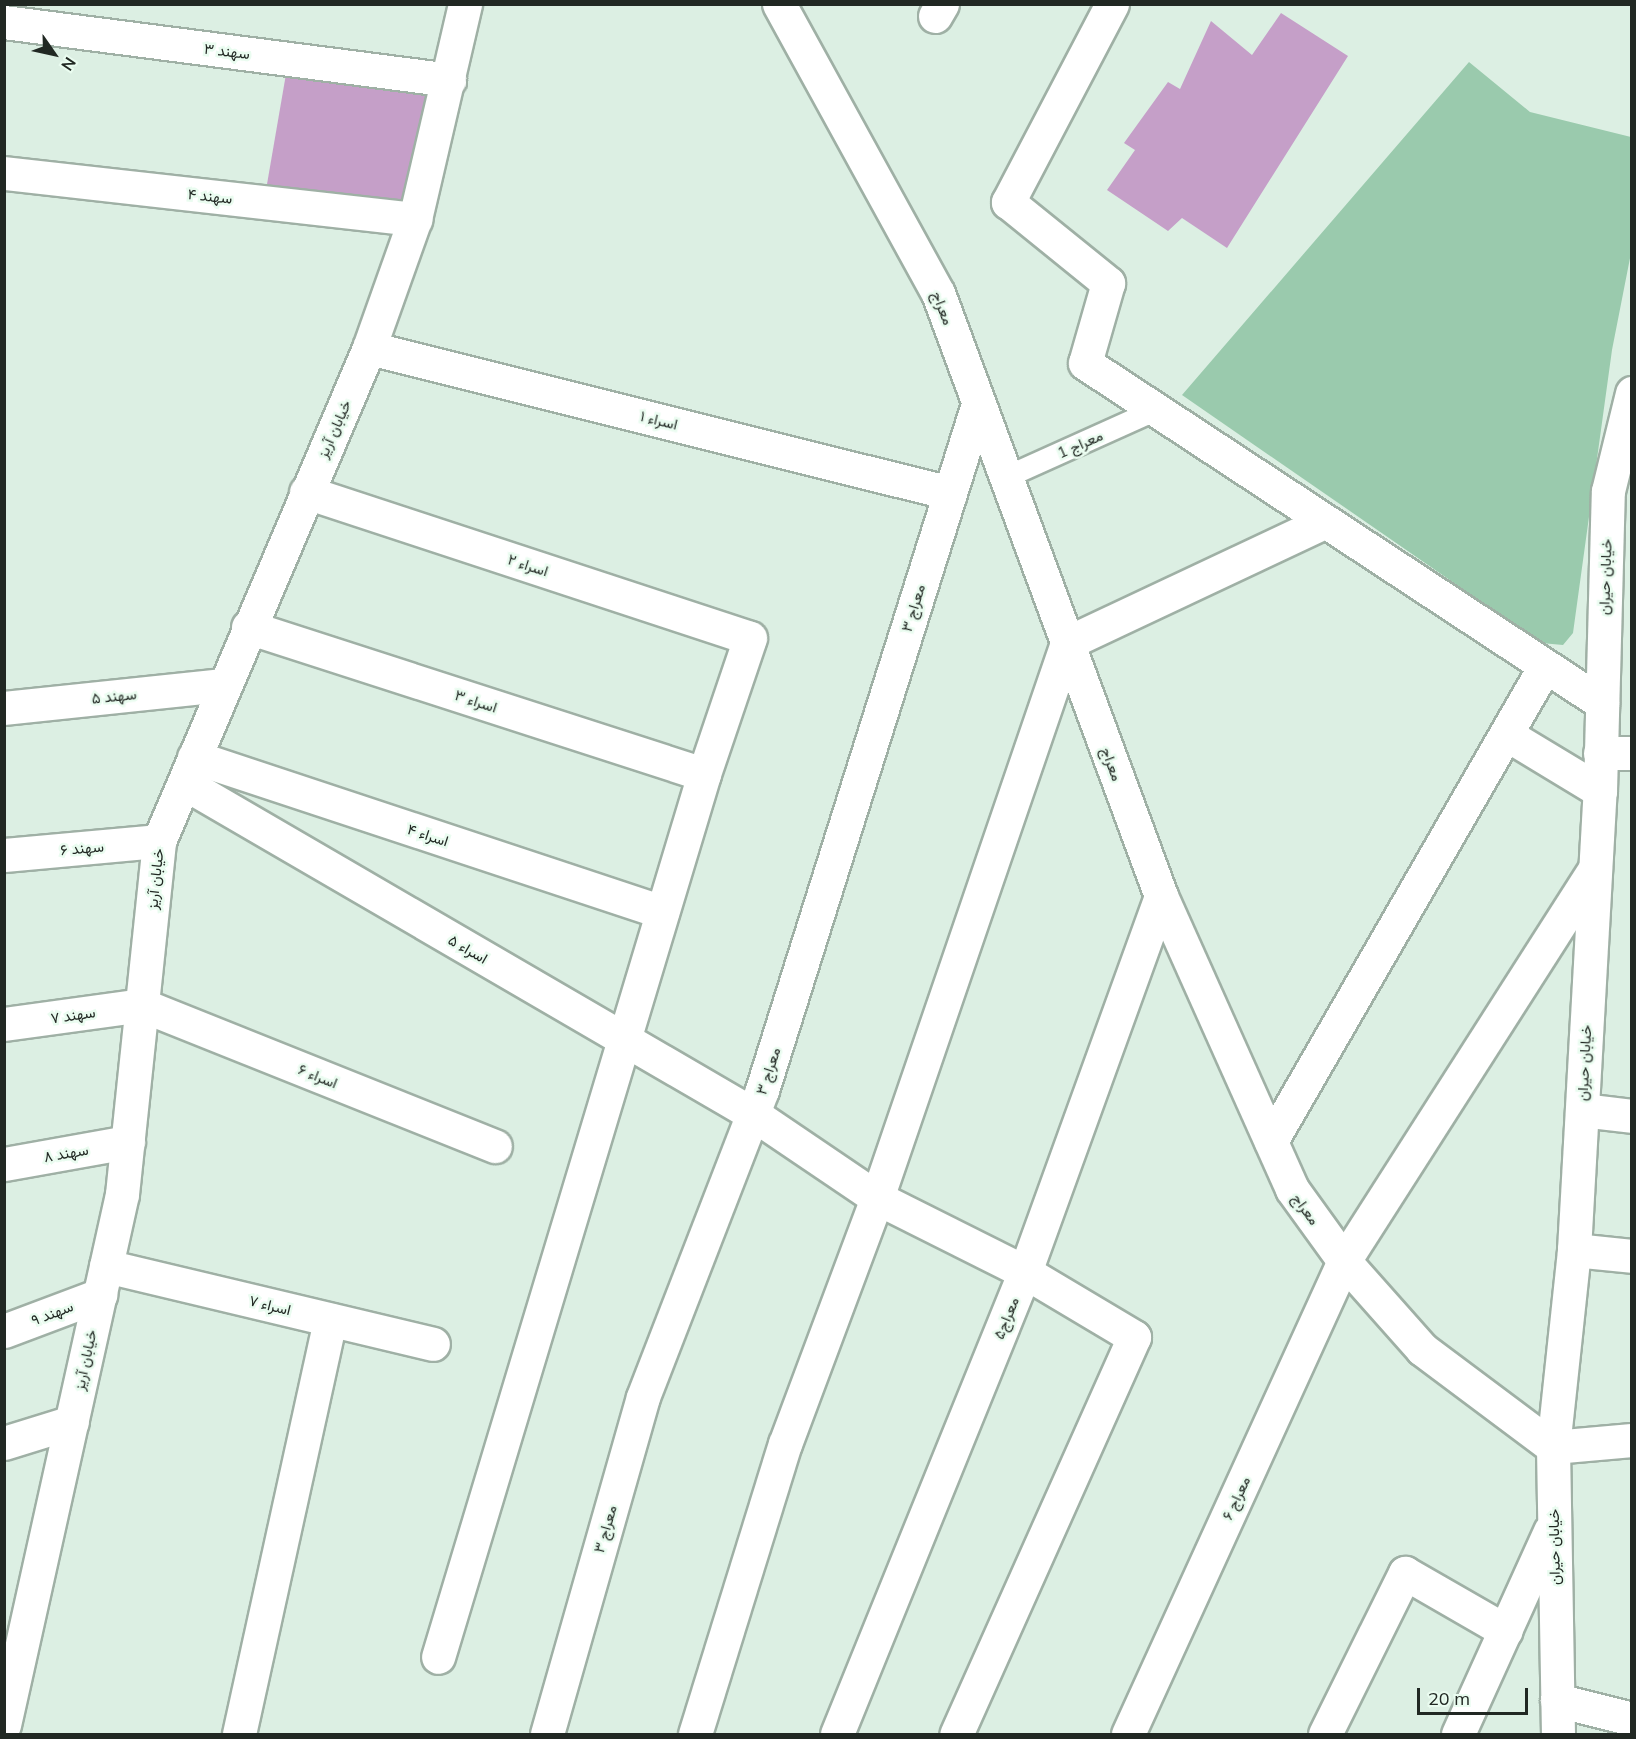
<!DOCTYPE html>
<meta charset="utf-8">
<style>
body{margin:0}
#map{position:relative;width:1636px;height:1739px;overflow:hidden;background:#dcefe3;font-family:Mulish,Vazirmatn,sans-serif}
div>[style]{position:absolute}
.green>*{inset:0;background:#9acaad}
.building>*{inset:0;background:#c59fc8}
.roads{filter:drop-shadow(2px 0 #9fb0a5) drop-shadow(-2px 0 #9fb0a5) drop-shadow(0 2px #9fb0a5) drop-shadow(0 -2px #9fb0a5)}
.service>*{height:21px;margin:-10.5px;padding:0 10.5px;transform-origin:10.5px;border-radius:10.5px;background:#fff}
.minor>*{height:33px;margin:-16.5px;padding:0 16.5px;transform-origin:16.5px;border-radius:16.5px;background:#fff}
span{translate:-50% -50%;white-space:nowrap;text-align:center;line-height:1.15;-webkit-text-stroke:5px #eafcf0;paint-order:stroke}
.street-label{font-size:15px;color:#212823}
.frame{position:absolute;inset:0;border:6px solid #212823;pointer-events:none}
.north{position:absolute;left:24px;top:24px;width:60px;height:60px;-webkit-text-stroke:4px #eafcf0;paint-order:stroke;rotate:124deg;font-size:16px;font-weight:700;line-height:24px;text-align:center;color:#212823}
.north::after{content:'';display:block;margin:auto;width:21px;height:27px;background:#212823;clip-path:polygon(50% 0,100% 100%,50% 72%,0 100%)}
.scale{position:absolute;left:1417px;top:1688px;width:111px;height:27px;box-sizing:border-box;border:3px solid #212823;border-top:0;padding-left:8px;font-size:18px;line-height:21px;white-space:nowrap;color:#212823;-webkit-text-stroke:4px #eafcf0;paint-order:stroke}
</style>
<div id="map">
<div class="green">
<div style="clip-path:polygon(1469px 62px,1530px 112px,1631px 137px,1631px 253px,1612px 350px,1573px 633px,1563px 645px,1541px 643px,1182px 395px)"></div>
</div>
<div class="building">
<div style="clip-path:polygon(1281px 13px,1348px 56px,1227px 248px,1182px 218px,1168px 231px,1107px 190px,1135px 150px,1124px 143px,1168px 82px,1180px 89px,1211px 21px,1252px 55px)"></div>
<div style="clip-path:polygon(286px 74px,432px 91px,408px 201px,266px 190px)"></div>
</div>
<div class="roads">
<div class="service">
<div style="left:1005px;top:477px;width:163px;rotate:-24.2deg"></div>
</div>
<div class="minor">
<div style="left:779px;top:4px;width:330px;rotate:61.2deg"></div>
<div style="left:938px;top:293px;width:643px;rotate:69.7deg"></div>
<div style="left:1161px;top:896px;width:321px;rotate:65.9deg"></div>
<div style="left:1292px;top:1189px;width:89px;rotate:54.2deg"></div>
<div style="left:1344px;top:1261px;width:118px;rotate:48.4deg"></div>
<div style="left:1422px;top:1349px;width:164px;rotate:36.8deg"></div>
<div style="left:1553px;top:1447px;width:79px;rotate:-5.1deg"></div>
<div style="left:1112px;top:4px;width:224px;rotate:117.7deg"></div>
<div style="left:1008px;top:202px;width:129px;rotate:39deg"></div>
<div style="left:1108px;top:283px;width:83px;rotate:106deg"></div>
<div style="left:1085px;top:363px;width:619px;rotate:33.33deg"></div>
<div style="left:935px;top:16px;width:14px;rotate:-60deg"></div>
<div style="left:4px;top:22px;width:449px;rotate:7.4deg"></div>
<div style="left:4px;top:173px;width:414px;rotate:6.4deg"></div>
<div style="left:369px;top:348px;width:599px;rotate:14.01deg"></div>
<div style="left:306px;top:492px;width:467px;rotate:18.2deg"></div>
<div style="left:750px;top:638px;width:144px;rotate:108.7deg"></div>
<div style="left:704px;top:774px;width:922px;rotate:106.76deg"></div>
<div style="left:248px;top:627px;width:479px;rotate:17.9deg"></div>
<div style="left:4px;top:708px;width:221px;rotate:-6deg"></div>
<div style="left:1506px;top:734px;width:110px;rotate:31.2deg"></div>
<div style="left:1600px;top:753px;width:32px"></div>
<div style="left:194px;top:757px;width:493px;rotate:18.3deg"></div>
<div style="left:184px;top:783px;width:658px;rotate:30.19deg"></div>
<div style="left:753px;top:1114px;width:150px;rotate:34.1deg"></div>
<div style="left:877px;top:1198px;width:165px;rotate:26.6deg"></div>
<div style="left:1025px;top:1272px;width:127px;rotate:30.8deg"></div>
<div style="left:1134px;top:1337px;width:435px;rotate:114.1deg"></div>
<div style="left:4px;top:855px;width:156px;rotate:-5.2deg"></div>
<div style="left:4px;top:1024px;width:139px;rotate:-7.8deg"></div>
<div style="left:142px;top:1005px;width:380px;rotate:21.8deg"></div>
<div style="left:1582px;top:1110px;width:50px;rotate:6.8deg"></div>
<div style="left:1271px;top:1141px;width:548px;rotate:-60.02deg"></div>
<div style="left:4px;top:1164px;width:126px;rotate:-10.1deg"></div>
<div style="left:1574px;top:1250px;width:58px;rotate:5.9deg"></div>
<div style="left:106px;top:1266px;width:336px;rotate:13.4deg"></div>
<div style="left:4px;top:1331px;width:103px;rotate:-20.6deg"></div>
<div style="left:4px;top:1443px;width:71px;rotate:-17.2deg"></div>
<div style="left:1557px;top:1700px;width:77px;rotate:14.2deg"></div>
<div style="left:4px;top:1725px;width:544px;rotate:-77.47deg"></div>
<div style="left:122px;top:1194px;width:355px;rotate:-84deg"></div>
<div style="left:159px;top:841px;width:536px;rotate:-66.93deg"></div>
<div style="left:369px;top:348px;width:137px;rotate:-70.4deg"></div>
<div style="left:415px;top:219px;width:221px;rotate:-76.9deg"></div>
<div style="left:239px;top:1734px;width:424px;rotate:-77.6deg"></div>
<div style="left:547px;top:1734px;width:350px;rotate:-74.1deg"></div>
<div style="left:643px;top:1397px;width:329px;rotate:-68.8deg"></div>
<div style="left:762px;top:1090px;width:719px;rotate:-72.52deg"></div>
<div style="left:695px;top:1734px;width:304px;rotate:-72.8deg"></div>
<div style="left:785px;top:1444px;width:263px;rotate:-69.5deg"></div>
<div style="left:877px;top:1198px;width:587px;rotate:-71.1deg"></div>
<div style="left:1067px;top:643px;width:282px;rotate:-25.2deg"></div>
<div style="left:837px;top:1734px;width:499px;rotate:-67.9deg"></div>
<div style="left:1025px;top:1272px;width:400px;rotate:-70.1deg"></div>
<div style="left:1128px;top:1734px;width:520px;rotate:-65.46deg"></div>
<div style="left:1344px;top:1261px;width:462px;rotate:-57.4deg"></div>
<div style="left:1325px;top:1734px;width:180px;rotate:-63.6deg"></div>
<div style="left:1405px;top:1573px;width:116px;rotate:29.9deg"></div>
<div style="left:1458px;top:1734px;width:223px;rotate:-65.6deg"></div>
<div style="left:1558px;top:1734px;width:287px;rotate:-91deg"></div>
<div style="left:1553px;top:1447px;width:198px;rotate:-83.9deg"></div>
<div style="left:1574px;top:1250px;width:460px;rotate:-86.8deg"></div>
<div style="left:1600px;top:791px;width:300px;rotate:-88.5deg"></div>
<div style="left:1608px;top:491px;width:101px;rotate:-76.2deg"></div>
</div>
</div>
<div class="street-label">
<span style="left:227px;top:51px;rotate:7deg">سهند ۳</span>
<span style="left:210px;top:196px;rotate:6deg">سهند ۴</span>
<span style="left:943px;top:308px;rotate:69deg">معراج</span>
<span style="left:659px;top:420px;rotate:14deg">اسراء ۱</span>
<span style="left:334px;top:429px;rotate:-66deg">خیابان آریز</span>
<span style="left:1080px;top:444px;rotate:-24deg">معراج 1</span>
<span style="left:528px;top:565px;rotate:18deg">اسراء ۲</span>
<span style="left:1605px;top:577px;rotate:-88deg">خیابان حیران</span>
<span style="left:913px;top:608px;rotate:-73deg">معراج ۳</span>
<span style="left:114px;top:696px;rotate:-6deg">سهند ۵</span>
<span style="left:476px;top:701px;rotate:18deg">اسراء ۳</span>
<span style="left:1112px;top:764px;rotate:70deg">معراج</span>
<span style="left:428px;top:835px;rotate:18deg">اسراء ۴</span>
<span style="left:82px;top:848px;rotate:-5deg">سهند ۶</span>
<span style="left:155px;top:879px;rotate:-84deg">خیابان آریز</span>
<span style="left:468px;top:949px;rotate:30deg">اسراء ۵</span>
<span style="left:73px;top:1015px;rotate:-8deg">سهند ۷</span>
<span style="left:1584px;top:1063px;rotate:-87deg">خیابان حیران</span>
<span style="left:768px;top:1071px;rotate:-72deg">معراج ۳</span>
<span style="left:318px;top:1076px;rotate:22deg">اسراء ۶</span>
<span style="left:66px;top:1153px;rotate:-10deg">سهند ۸</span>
<span style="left:1306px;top:1209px;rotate:54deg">معراج</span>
<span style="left:270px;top:1305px;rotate:14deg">اسراء ۷</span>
<span style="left:52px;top:1313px;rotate:-21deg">سهند ۹</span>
<span style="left:1006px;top:1318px;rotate:-68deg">معراج۵</span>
<span style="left:85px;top:1360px;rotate:-78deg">خیابان آریز</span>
<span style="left:1236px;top:1498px;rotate:-65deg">معراج ۶</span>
<span style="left:605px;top:1529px;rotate:-74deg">معراج ۳</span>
<span style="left:1554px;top:1547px;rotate:-91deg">خیابان حیران</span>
</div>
<div class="frame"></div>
<div class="north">N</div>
<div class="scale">20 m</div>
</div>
